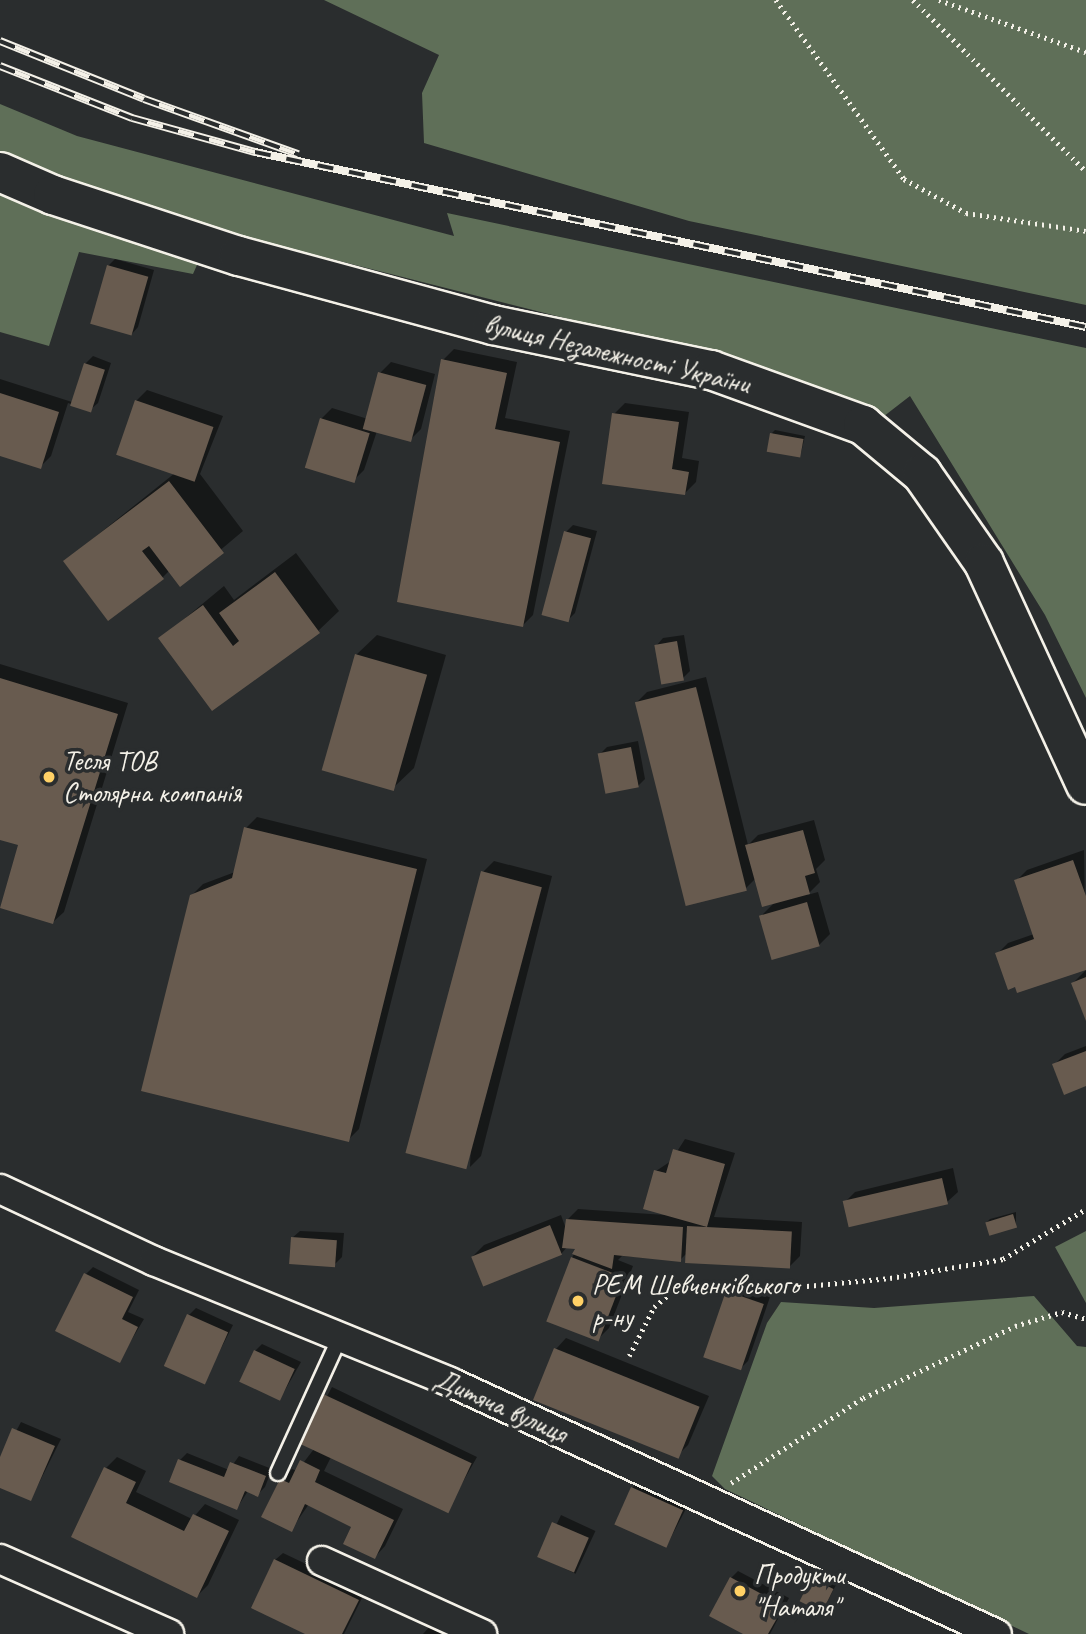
<!DOCTYPE html>
<meta charset="utf-8">
<style>
body{margin:0}
#map{position:relative;width:1086px;height:1634px;overflow:hidden;background:#2a2d2e;font-family:Caveat,sans-serif}
div>[style]{position:absolute}
.green>*{inset:0;background:#5f6f58}
.shadow>*{inset:0;background:#0007;transform-origin:0 0}
.building>*{inset:0;background:#685b4f;transform-origin:0 0}
.path>*{height:4.5px;margin-top:-2.25px;transform-origin:0;background:repeating-linear-gradient(90deg,#f4f1e8 0 2px,transparent 0 7px)}
.roads{filter:drop-shadow(2px 0 #f4f1e8) drop-shadow(-2px 0 #f4f1e8) drop-shadow(0 2px #f4f1e8) drop-shadow(0 -2px #f4f1e8)}
.lane>*{height:14px;margin:-7px;padding:0 7px;transform-origin:7px;border-radius:7px;background:#2a2d2e}
.street>*{height:28px;margin:-14px;padding:0 14px;transform-origin:14px;border-radius:14px;background:#2a2d2e}
.secondary>*{height:38px;margin:-19px;padding:0 19px;transform-origin:19px;border-radius:19px;background:#2a2d2e}
.rail>*{height:8px;margin-top:-4px;transform-origin:0;background:repeating-linear-gradient(90deg,#2a2d2e 0 16px,#f4f1e8 0 32px);box-sizing:border-box;border-block:2px solid #f4f1e8}
.dots>*{width:19px;height:19px;translate:-50% -50%;box-sizing:border-box;border:4px solid #2a2d2e;border-radius:50%}
span{translate:-50% -50%;white-space:nowrap;text-align:center;line-height:1.15;-webkit-text-stroke:7px #2a2d2e;paint-order:stroke}
.street-label{font-size:28px;color:#f4f1e8}
.poi-label{font-size:28px;color:#f4f1e8}
.left{translate:0 -50%;text-align:left}
</style>
<div id="map">
<div class="green">
<div style="clip-path:polygon(324px 0,1086px 0,1086px 305px,689px 221px,424px 143px,422px 93px,439px 55px)"></div>
<div style="clip-path:polygon(0 104px,77px 136px,454px 236px,447px 213px,1086px 348px,1086px 698px,1045px 615px,910px 396px,879px 420px,715px 356px,213px 229px,193px 274px,79px 252px,49px 346px,0 332px)"></div>
<div style="clip-path:polygon(1086px 1231px,1086px 1303px,1055px 1247px)"></div>
<div style="clip-path:polygon(1034px 1296px,1077px 1346px,1086px 1347px,1086px 1634px,1029px 1634px,725px 1489px,712px 1476px,767px 1323px,781px 1302px,874px 1308px)"></div>
</div>
<div class="shadow">
<div style="clip-path:polygon(115px 259px,154px 270px,138px 327px,131px 335px,108px 266px)"></div>
<div style="clip-path:polygon(454px 349px,517px 362px,505px 418px,570px 431px,533px 615px,522px 626px,443px 360px)"></div>
<div style="clip-path:polygon(93px 356px,111px 363px,98px 403px,90px 410px,68px 403px,51px 456px,40px 467px,0 454px,0 379px,72px 402px,85px 364px)"></div>
<div style="clip-path:polygon(391px 362px,435px 374px,421px 429px,410px 440px,377px 431px,364px 470px,353px 481px,321px 419px,332px 408px,368px 419px,380px 373px)"></div>
<div style="clip-path:polygon(147px 390px,223px 416px,200px 474px,243px 531px,180px 584px,170px 570px,162px 578px,65px 561px,175px 473px,136px 401px)"></div>
<div style="clip-path:polygon(625px 403px,689px 412px,682px 458px,699px 461px,696px 482px,685px 493px,614px 414px)"></div>
<div style="clip-path:polygon(775px 430px,805px 436px,801px 453px,798px 456px,772px 433px)"></div>
<div style="clip-path:polygon(573px 525px,597px 531px,575px 613px,568px 620px,566px 532px)"></div>
<div style="clip-path:polygon(296px 553px,339px 611px,318px 631px,212px 709px,160px 639px,224px 586px,234px 600px)"></div>
<div style="clip-path:polygon(377px 635px,446px 655px,414px 768px,393px 788px,356px 655px)"></div>
<div style="clip-path:polygon(684px 635px,690px 671px,683px 678px,656px 646px,663px 638px)"></div>
<div style="clip-path:polygon(0 664px,128px 703px,64px 912px,53px 922px,20px 844px,0 838px)"></div>
<div style="clip-path:polygon(706px 677px,748px 845px,758px 835px,814px 820px,825px 860px,816px 869px,820px 882px,807px 895px,818px 892px,830px 934px,819px 945px,761px 916px,775px 902px,756px 878px,745px 889px,636px 703px,647px 692px)"></div>
<div style="clip-path:polygon(638px 741px,645px 779px,638px 786px,600px 754px,607px 747px)"></div>
<div style="clip-path:polygon(257px 817px,427px 859px,359px 1129px,348px 1140px,191px 896px,203px 884px,235px 872px,246px 828px)"></div>
<div style="clip-path:polygon(1084px 850px,1086px 968px,997px 954px,1008px 943px,1034px 934px,1016px 881px,1027px 870px)"></div>
<div style="clip-path:polygon(494px 861px,552px 876px,481px 1156px,470px 1167px,483px 872px)"></div>
<div style="clip-path:polygon(1086px 970px,1086px 1016px,1073px 983px)"></div>
<div style="clip-path:polygon(1086px 1046px,1086px 1084px,1054px 1065px,1065px 1054px)"></div>
<div style="clip-path:polygon(685px 1139px,735px 1153px,714px 1217px,802px 1222px,800px 1256px,789px 1267px,687px 1253px,680px 1260px,622px 1256px,618px 1260px,633px 1266px,609px 1328px,598px 1339px,572px 1258px,577px 1247px,568px 1246px,561px 1254px,473px 1256px,484px 1245px,561px 1215px,566px 1229px,567px 1220px,578px 1209px,665px 1215px,656px 1171px,671px 1161px)"></div>
<div style="clip-path:polygon(953px 1168px,958px 1192px,947px 1202px,844px 1203px,855px 1192px)"></div>
<div style="clip-path:polygon(1016px 1212px,1016px 1225px,987px 1222px,990px 1219px)"></div>
<div style="clip-path:polygon(300px 1231px,344px 1233px,342px 1257px,335px 1264px,292px 1238px)"></div>
<div style="clip-path:polygon(93px 1267px,139px 1290px,128px 1312px,144px 1319px,119px 1361px,86px 1274px)"></div>
<div style="clip-path:polygon(735px 1285px,770px 1297px,748px 1361px,741px 1368px,728px 1292px)"></div>
<div style="clip-path:polygon(196px 1308px,233px 1325px,204px 1382px,189px 1315px)"></div>
<div style="clip-path:polygon(566px 1338px,709px 1396px,688px 1445px,677px 1456px,556px 1349px)"></div>
<div style="clip-path:polygon(262px 1344px,301px 1362px,280px 1399px,255px 1351px)"></div>
<div style="clip-path:polygon(332px 1387px,477px 1457px,446px 1512px,331px 1457px,324px 1471px,403px 1509px,385px 1546px,375px 1557px,354px 1526px,309px 1504px,291px 1530px,281px 1480px,292px 1469px,297px 1471px,314px 1449px,302px 1443px)"></div>
<div style="clip-path:polygon(21px 1422px,61px 1439px,31px 1499px,0 1486px,0 1461px)"></div>
<div style="clip-path:polygon(187px 1453px,229px 1470px,239px 1456px,272px 1469px,265px 1487px,258px 1494px,248px 1491px,237px 1508px,180px 1460px)"></div>
<div style="clip-path:polygon(117px 1457px,146px 1471px,136px 1492px,192px 1519px,205px 1504px,239px 1520px,208px 1585px,197px 1596px,73px 1536px,106px 1468px)"></div>
<div style="clip-path:polygon(639px 1481px,689px 1503px,667px 1545px,632px 1488px)"></div>
<div style="left:561px;top:1515px;width:38px;height:47px;rotate:25deg"></div>
<div style="clip-path:polygon(283px 1553px,365px 1592px,344px 1634px,309px 1634px,275px 1560px)"></div>
<div style="clip-path:polygon(738px 1571px,789px 1598px,770px 1634px,747px 1634px,731px 1578px)"></div>
<div style="clip-path:polygon(816px 1576px,836px 1585px,823px 1610px,813px 1579px)"></div>
<div style="clip-path:polygon(431px 1625px,450px 1634px,423px 1634px)"></div>
</div>
<div class="building">
<div style="left:107px;top:265px;width:43px;height:61px;rotate:16deg"></div>
<div style="clip-path:polygon(441px 359px,507px 373px,495px 429px,560px 442px,523px 627px,397px 602px)"></div>
<div style="left:84px;top:363px;width:22px;height:45px;rotate:18deg"></div>
<div style="left:378px;top:372px;width:50px;height:59px;rotate:15deg"></div>
<div style="clip-path:polygon(0 393px,59px 412px,41px 469px,0 456px)"></div>
<div style="left:135px;top:400px;width:83px;height:58px;rotate:19deg"></div>
<div style="clip-path:polygon(612px 413px,679px 422px,672px 469px,689px 472px,685px 495px,602px 484px)"></div>
<div style="left:320px;top:418px;width:52px;height:52px;rotate:17deg"></div>
<div style="left:770px;top:433px;width:34px;height:19px;rotate:10deg"></div>
<div style="clip-path:polygon(169px 481px,224px 553px,180px 587px,149px 546px,142px 551px,164px 579px,108px 621px,63px 561px)"></div>
<div style="left:564px;top:531px;width:28px;height:87px;rotate:15deg"></div>
<div style="clip-path:polygon(275px 572px,320px 633px,212px 711px,158px 638px,203px 605px,233px 646px,239px 641px,219px 613px)"></div>
<div style="left:677px;top:641px;width:40px;height:23px;rotate:80deg"></div>
<div style="left:355px;top:654px;width:75px;height:121px;rotate:16deg"></div>
<div style="clip-path:polygon(0 678px,118px 714px,53px 924px,0 908px,18px 845px,0 840px)"></div>
<div style="left:696px;top:687px;width:210px;height:63px;rotate:76deg"></div>
<div style="left:631px;top:747px;width:41px;height:34px;rotate:79deg"></div>
<div style="clip-path:polygon(244px 827px,417px 869px,349px 1142px,141px 1091px,190px 895px,232px 878px)"></div>
<div style="clip-path:polygon(803px 830px,815px 873px,805px 876px,810px 894px,762px 907px,745px 845px)"></div>
<div style="clip-path:polygon(1073px 860px,1086px 896px,1086px 970px,1017px 993px,1015px 987px,1008px 990px,995px 953px,1034px 939px,1014px 880px)"></div>
<div style="left:481px;top:871px;width:63px;height:292px;rotate:15deg"></div>
<div style="left:807px;top:902px;width:46px;height:50px;rotate:74deg"></div>
<div style="clip-path:polygon(1086px 977px,1086px 1021px,1071px 983px)"></div>
<div style="clip-path:polygon(1086px 1051px,1086px 1086px,1064px 1095px,1052px 1064px)"></div>
<div style="clip-path:polygon(673px 1149px,725px 1164px,707px 1227px,643px 1209px,654px 1170px,666px 1173px)"></div>
<div style="left:942px;top:1178px;width:27px;height:102px;rotate:77deg"></div>
<div style="left:1013px;top:1214px;width:14px;height:29px;rotate:73deg"></div>
<div style="clip-path:polygon(566px 1219px,683px 1227px,681px 1262px,614px 1255px,612px 1269px,572px 1254px,575px 1249px,562px 1248px)"></div>
<div style="left:550px;top:1225px;width:32px;height:85px;rotate:68deg"></div>
<div style="left:687px;top:1226px;width:105px;height:37px;rotate:3deg"></div>
<div style="left:291px;top:1237px;width:46px;height:27px;rotate:4deg"></div>
<div style="left:571px;top:1257px;width:56px;height:69px;rotate:21deg"></div>
<div style="clip-path:polygon(84px 1273px,133px 1297px,122px 1319px,138px 1327px,120px 1363px,55px 1331px)"></div>
<div style="left:726px;top:1291px;width:40px;height:70px;rotate:19deg"></div>
<div style="left:187px;top:1314px;width:45px;height:57px;rotate:24deg"></div>
<div style="left:554px;top:1348px;width:157px;height:56px;rotate:22deg"></div>
<div style="left:254px;top:1350px;width:45px;height:35px;rotate:25deg"></div>
<div style="left:323px;top:1394px;width:164px;height:55px;rotate:25deg"></div>
<div style="clip-path:polygon(12px 1428px,55px 1446px,31px 1501px,0 1488px,0 1457px)"></div>
<div style="clip-path:polygon(178px 1459px,224px 1477px,230px 1462px,266px 1476px,258px 1497px,245px 1491px,237px 1510px,169px 1482px)"></div>
<div style="clip-path:polygon(300px 1460px,320px 1470px,315px 1482px,394px 1520px,375px 1559px,343px 1544px,351px 1527px,305px 1504px,292px 1532px,261px 1517px,280px 1479px,289px 1483px)"></div>
<div style="clip-path:polygon(104px 1467px,136px 1482px,126px 1503px,184px 1531px,193px 1514px,229px 1531px,197px 1598px,71px 1537px)"></div>
<div style="left:631px;top:1487px;width:57px;height:41px;rotate:24deg"></div>
<div style="left:552px;top:1522px;width:40px;height:38px;rotate:23deg"></div>
<div style="clip-path:polygon(274px 1559px,359px 1600px,342px 1634px,305px 1634px,251px 1608px)"></div>
<div style="clip-path:polygon(730px 1577px,784px 1606px,768px 1634px,743px 1634px,709px 1616px)"></div>
<div style="left:811px;top:1578px;width:25px;height:26px;rotate:26deg"></div>
</div>
<div class="path">
<div style="left:776px;top:0;width:220px;rotate:54.4deg"></div>
<div style="left:904px;top:179px;width:71px;rotate:28.7deg"></div>
<div style="left:966px;top:213px;width:121px;rotate:8.5deg"></div>
<div style="left:913px;top:0;width:243px;rotate:44.7deg"></div>
<div style="left:939px;top:0;width:156px;rotate:19.5deg"></div>
<div style="left:629px;top:1356px;width:55px;rotate:-63deg"></div>
<div style="left:654px;top:1307px;width:34px;rotate:-40deg"></div>
<div style="left:680px;top:1285px;width:85px;rotate:3.4deg"></div>
<div style="left:765px;top:1290px;width:126px;rotate:-5.5deg"></div>
<div style="left:890px;top:1278px;width:115px;rotate:-9.5deg"></div>
<div style="left:1003px;top:1259px;width:97px;rotate:-31.1deg"></div>
<div style="left:731px;top:1483px;width:157px;rotate:-32.8deg"></div>
<div style="left:863px;top:1398px;width:168px;rotate:-25.3deg"></div>
<div style="left:1015px;top:1326px;width:49px;rotate:-16.6deg"></div>
<div style="left:1062px;top:1312px;width:25px;rotate:16deg"></div>
</div>
<div class="roads">
<div class="lane">
<div style="left:278px;top:1473px;width:149px;rotate:-65.5deg"></div>
</div>
<div class="street">
<div style="left:0;top:1189px;width:170px;rotate:25.1deg"></div>
<div style="left:154px;top:1261px;width:320px;rotate:22.2deg"></div>
<div style="left:450px;top:1382px;width:602px;rotate:24.74deg"></div>
<div style="left:0;top:1559px;width:185px;rotate:23.9deg"></div>
<div style="left:322px;top:1561px;width:176px;rotate:24.5deg"></div>
</div>
<div class="secondary">
<div style="left:0;top:172px;width:58px;rotate:23.5deg"></div>
<div style="left:53px;top:195px;width:196px;rotate:18.2deg"></div>
<div style="left:239px;top:256px;width:263px;rotate:15.2deg"></div>
<div style="left:493px;top:325px;width:223px;rotate:11.7deg"></div>
<div style="left:711px;top:370px;width:162px;rotate:19.9deg"></div>
<div style="left:863px;top:425px;width:77px;rotate:39.7deg"></div>
<div style="left:922px;top:474px;width:108px;rotate:55.1deg"></div>
<div style="left:984px;top:563px;width:244px;rotate:65.3deg"></div>
</div>
</div>
<div class="rail">
<div style="left:0;top:41px;width:155px;rotate:21.9deg"></div>
<div style="left:144px;top:99px;width:164px;rotate:19.7deg"></div>
<div style="left:0;top:66px;width:142px;rotate:21.5deg"></div>
<div style="left:132px;top:118px;width:128px;rotate:15.5deg"></div>
<div style="left:255px;top:152px;width:849px;rotate:11.89deg"></div>
</div>
<div class="dots">
<div style="left:49px;top:777px;background:#ffd166"></div>
<div style="left:578px;top:1301px;background:#ffd166"></div>
<div style="left:740px;top:1591px;background:#ffd166"></div>
</div>
<div class="street-label">
<span style="left:617px;top:354px;rotate:13deg">вулиця Незалежності України</span>
<span style="left:501px;top:1406px;rotate:24deg">Дитяча вулиця</span>
</div>
<div class="poi-label">
<span class="left" style="left:63px;top:777px">Тесля ТОВ<br>Столярна компанія</span>
<span class="left" style="left:592px;top:1301px">РЕМ Шевченківського<br>р-ну</span>
<span class="left" style="left:754px;top:1591px">Продукти<br>"Наталя"</span>
</div>
</div>
